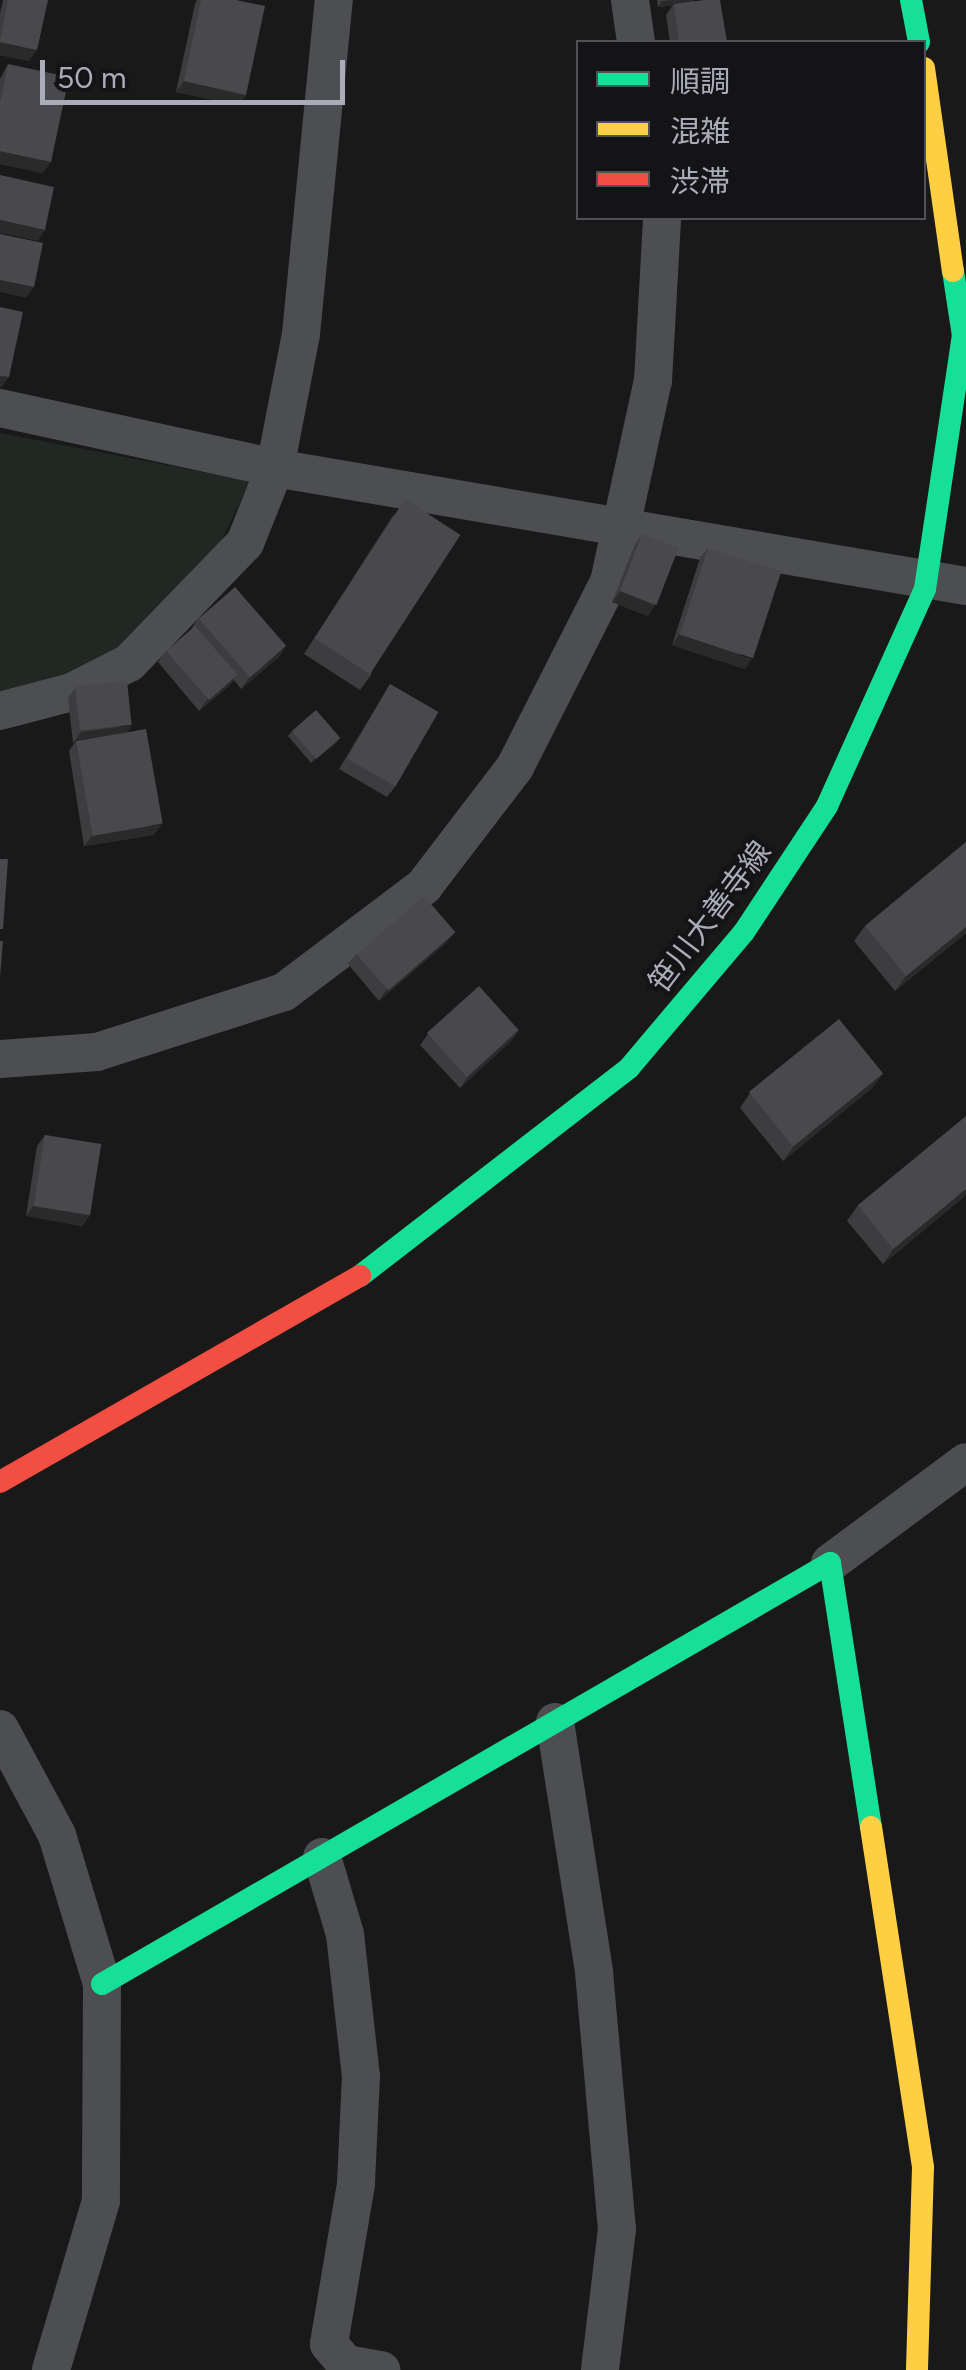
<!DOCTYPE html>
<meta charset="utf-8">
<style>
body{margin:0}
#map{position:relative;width:966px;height:2370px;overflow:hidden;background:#191919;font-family:Figtree,"Noto Sans JP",sans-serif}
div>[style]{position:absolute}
.green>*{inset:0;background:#212823}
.street>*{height:38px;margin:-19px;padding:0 19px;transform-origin:19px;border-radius:19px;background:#4d4e52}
.fast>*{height:22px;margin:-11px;padding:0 11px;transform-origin:11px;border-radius:11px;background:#16e098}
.slow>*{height:22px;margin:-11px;padding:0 11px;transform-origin:11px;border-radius:11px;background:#ffcf43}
.jam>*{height:22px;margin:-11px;padding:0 11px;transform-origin:11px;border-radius:11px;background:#f24e42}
.wall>*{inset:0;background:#3d3d40}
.shaded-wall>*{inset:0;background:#2a2a2b}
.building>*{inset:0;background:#49494d;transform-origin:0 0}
span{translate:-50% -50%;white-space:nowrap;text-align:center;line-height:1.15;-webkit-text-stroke:8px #141315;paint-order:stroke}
.street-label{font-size:30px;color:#abacba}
.legend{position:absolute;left:576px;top:40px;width:350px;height:180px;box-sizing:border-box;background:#141315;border:2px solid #505057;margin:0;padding:12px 18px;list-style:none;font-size:30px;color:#abacba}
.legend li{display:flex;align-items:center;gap:20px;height:50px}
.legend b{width:50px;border:2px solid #505057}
.scale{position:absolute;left:40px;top:60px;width:305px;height:45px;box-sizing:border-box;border:5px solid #abacba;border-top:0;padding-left:12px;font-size:30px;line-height:35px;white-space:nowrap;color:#abacba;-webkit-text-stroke:8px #141315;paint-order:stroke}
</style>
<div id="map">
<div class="green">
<div style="clip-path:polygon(0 433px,250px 481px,217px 550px,146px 630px,99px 664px,0 698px)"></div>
</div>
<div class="street">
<div style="left:630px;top:0;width:42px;rotate:81.9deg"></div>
<div style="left:0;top:408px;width:281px;rotate:12.3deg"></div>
<div style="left:275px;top:468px;width:701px;rotate:9.69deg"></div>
<div style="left:0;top:711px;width:74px;rotate:-14.8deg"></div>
<div style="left:72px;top:692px;width:64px;rotate:-27deg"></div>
<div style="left:129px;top:663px;width:167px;rotate:-46deg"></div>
<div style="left:245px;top:543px;width:81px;rotate:-68.2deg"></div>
<div style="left:275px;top:468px;width:136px;rotate:-79deg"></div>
<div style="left:301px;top:334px;width:336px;rotate:-84.4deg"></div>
<div style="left:0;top:1059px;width:97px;rotate:-4.1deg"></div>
<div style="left:97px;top:1052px;width:196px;rotate:-17.8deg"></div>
<div style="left:284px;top:992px;width:176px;rotate:-37.1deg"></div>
<div style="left:424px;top:886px;width:150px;rotate:-52.6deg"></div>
<div style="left:515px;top:767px;width:208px;rotate:-63.1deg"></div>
<div style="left:609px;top:582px;width:206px;rotate:-77.7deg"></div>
<div style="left:653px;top:381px;width:163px;rotate:-86.8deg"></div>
<div style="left:830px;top:1563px;width:169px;rotate:-36.6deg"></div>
<div style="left:555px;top:1722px;width:253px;rotate:81.1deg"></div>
<div style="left:594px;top:1972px;width:258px;rotate:84.9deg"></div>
<div style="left:617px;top:2229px;width:142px;rotate:96.9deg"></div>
<div style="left:0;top:1729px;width:120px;rotate:61.7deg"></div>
<div style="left:57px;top:1835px;width:156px;rotate:73.2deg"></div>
<div style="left:102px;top:1984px;width:217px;rotate:90.3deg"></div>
<div style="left:101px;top:2201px;width:176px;rotate:106.5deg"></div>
<div style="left:322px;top:1857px;width:80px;rotate:73.4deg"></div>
<div style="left:345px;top:1934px;width:143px;rotate:83.6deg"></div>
<div style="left:361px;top:2076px;width:108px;rotate:92.7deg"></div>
<div style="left:356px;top:2184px;width:162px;rotate:99.6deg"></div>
<div style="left:329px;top:2344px;width:26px;rotate:50deg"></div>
<div style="left:346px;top:2364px;width:36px;rotate:10deg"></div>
</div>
<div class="fast">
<div style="left:911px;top:0;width:43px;rotate:79.2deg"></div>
<div style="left:360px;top:1276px;width:340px;rotate:-37.7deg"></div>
<div style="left:629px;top:1068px;width:178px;rotate:-49.8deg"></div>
<div style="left:744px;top:932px;width:151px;rotate:-56.6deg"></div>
<div style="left:827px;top:806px;width:238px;rotate:-65.7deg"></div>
<div style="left:925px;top:589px;width:256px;rotate:-81.5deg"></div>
<div style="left:963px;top:336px;width:66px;rotate:-98.7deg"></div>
<div style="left:102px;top:1984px;width:841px;rotate:-30.04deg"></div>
<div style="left:830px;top:1563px;width:267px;rotate:81.2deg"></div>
</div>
<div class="slow">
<div style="left:924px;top:68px;width:205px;rotate:81.9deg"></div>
<div style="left:871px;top:1827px;width:344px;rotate:81.3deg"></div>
<div style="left:923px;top:2167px;width:203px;rotate:91.7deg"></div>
</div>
<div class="jam">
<div style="left:0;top:1482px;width:415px;rotate:-29.8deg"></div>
</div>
<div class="wall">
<div style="clip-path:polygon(3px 0,48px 0,29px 61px,0 55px,0 13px)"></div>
<div style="clip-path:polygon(197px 0,236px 0,246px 95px,238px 105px,176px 92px,195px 4px)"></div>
<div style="clip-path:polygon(657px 0,694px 0,693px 2px,727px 42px,670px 42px,666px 15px,673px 5px,658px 7px)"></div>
<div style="clip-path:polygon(8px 64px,43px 173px,0 164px,0 79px)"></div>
<div style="clip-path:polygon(394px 514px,371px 675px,360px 690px,304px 654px)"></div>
<div style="clip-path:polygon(642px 534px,655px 605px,648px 616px,612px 602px,635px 544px)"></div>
<div style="clip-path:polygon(708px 548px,745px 669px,672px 645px,700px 558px)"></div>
<div style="clip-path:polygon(198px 618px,279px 657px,241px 689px,234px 680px,229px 686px,199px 711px,158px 662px,166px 651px,191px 630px)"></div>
<div style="clip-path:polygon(390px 684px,395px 787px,387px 797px,339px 769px)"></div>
<div style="clip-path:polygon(75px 688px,127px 732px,154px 835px,84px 846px,69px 751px,75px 742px,73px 743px,68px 698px)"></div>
<div style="clip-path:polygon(292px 731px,340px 738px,336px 743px,311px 763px,288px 736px)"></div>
<div style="clip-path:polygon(966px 842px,966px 933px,895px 991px,854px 941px,865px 926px)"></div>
<div style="clip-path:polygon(447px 942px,379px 1001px,348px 964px,356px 954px)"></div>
<div style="clip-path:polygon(519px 1030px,511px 1041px,460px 1088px,420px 1045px,428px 1034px)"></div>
<div style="clip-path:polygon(883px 1073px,872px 1088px,783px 1161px,740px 1108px,750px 1093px)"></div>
<div style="clip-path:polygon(45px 1135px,90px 1215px,82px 1226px,26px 1216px,37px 1146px)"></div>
<div style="clip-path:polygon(966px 1195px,883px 1264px,847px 1221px,858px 1205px)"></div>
</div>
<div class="shaded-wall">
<div style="clip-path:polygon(673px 0,694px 0,691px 3px,658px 7px,662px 1px)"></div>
<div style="clip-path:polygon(0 42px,37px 50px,29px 61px,0 55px)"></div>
<div style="clip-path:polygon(184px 81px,246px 95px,238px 105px,176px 92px)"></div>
<div style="clip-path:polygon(0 151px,51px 162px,43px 173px,0 164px)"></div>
<div style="clip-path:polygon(0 220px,45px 230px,38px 241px,0 233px)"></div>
<div style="clip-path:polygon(0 280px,34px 287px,26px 298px,0 292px)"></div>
<div style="clip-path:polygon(0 376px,9px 377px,1px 388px,0 388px)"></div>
<div style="clip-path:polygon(620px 591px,655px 605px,648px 616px,612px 602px)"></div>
<div style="clip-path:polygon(679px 634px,752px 659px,745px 669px,672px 645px)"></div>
<div style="clip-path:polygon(286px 646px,279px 657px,241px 689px,249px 678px)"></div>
<div style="clip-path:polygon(237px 675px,229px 686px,199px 711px,207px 700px)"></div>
<div style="clip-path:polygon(132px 725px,125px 736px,73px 743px,81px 732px)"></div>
<div style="clip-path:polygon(340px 738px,336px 743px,311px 763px,315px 758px)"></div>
<div style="clip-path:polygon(162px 824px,154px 835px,84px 846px,92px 836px)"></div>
<div style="clip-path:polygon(966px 927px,966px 933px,895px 991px,906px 976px)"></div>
<div style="clip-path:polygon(455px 932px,447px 942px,379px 1001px,386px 990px)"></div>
<div style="clip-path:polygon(519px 1030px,511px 1041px,460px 1088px,468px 1077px)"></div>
<div style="clip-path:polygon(883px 1073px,872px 1088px,783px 1161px,794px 1146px)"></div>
<div style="clip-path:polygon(966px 1189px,966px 1195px,883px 1264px,893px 1249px)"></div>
<div style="clip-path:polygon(33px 1206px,90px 1215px,82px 1226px,26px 1216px)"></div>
</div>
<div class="building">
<div style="clip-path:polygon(8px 0,48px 0,37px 50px,0 42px)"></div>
<div style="clip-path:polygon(201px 0,236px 0,265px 6px,246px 95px,184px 81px)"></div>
<div style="clip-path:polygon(704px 0,720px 0,727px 42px,679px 42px,674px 4px)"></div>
<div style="clip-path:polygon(8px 64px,69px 77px,51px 162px,0 151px,0 103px)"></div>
<div style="clip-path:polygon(0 175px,54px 187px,45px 230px,0 220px)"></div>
<div style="clip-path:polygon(0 234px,43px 243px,34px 287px,0 280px)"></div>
<div style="clip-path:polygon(0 307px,23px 312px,9px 377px,0 376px)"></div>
<div style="left:405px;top:499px;width:66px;height:166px;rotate:33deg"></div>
<div style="left:642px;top:534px;width:39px;height:61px;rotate:21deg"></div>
<div style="left:708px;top:548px;width:77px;height:91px;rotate:18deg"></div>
<div style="left:235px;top:587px;width:78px;height:48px;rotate:49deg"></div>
<div style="left:195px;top:626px;width:65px;height:38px;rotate:49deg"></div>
<div style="left:127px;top:681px;width:44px;height:52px;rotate:84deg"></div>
<div style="left:390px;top:684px;width:56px;height:86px;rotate:30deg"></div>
<div style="left:316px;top:710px;width:37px;height:32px;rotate:49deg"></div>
<div style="left:146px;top:729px;width:96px;height:71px;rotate:80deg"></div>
<div style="clip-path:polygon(966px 842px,966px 927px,906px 976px,865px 926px)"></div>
<div style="clip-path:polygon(0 859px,8px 859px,3px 929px,0 929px)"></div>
<div style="left:424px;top:896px;width:48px;height:89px;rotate:49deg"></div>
<div style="clip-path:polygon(0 941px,3px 941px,0 977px)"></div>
<div style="left:479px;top:986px;width:59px;height:70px;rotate:48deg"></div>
<div style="left:839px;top:1019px;width:70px;height:116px;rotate:51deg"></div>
<div style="clip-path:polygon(966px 1116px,966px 1189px,893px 1249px,858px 1205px)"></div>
<div style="left:45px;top:1135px;width:57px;height:72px;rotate:9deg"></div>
</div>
<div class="street-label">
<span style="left:710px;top:917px;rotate:-53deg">笹川大善寺線</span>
</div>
<ul class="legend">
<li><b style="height:12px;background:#16e098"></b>順調</li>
<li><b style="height:12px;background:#ffcf43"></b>混雑</li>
<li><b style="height:12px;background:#f24e42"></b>渋滞</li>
</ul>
<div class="scale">50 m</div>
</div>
